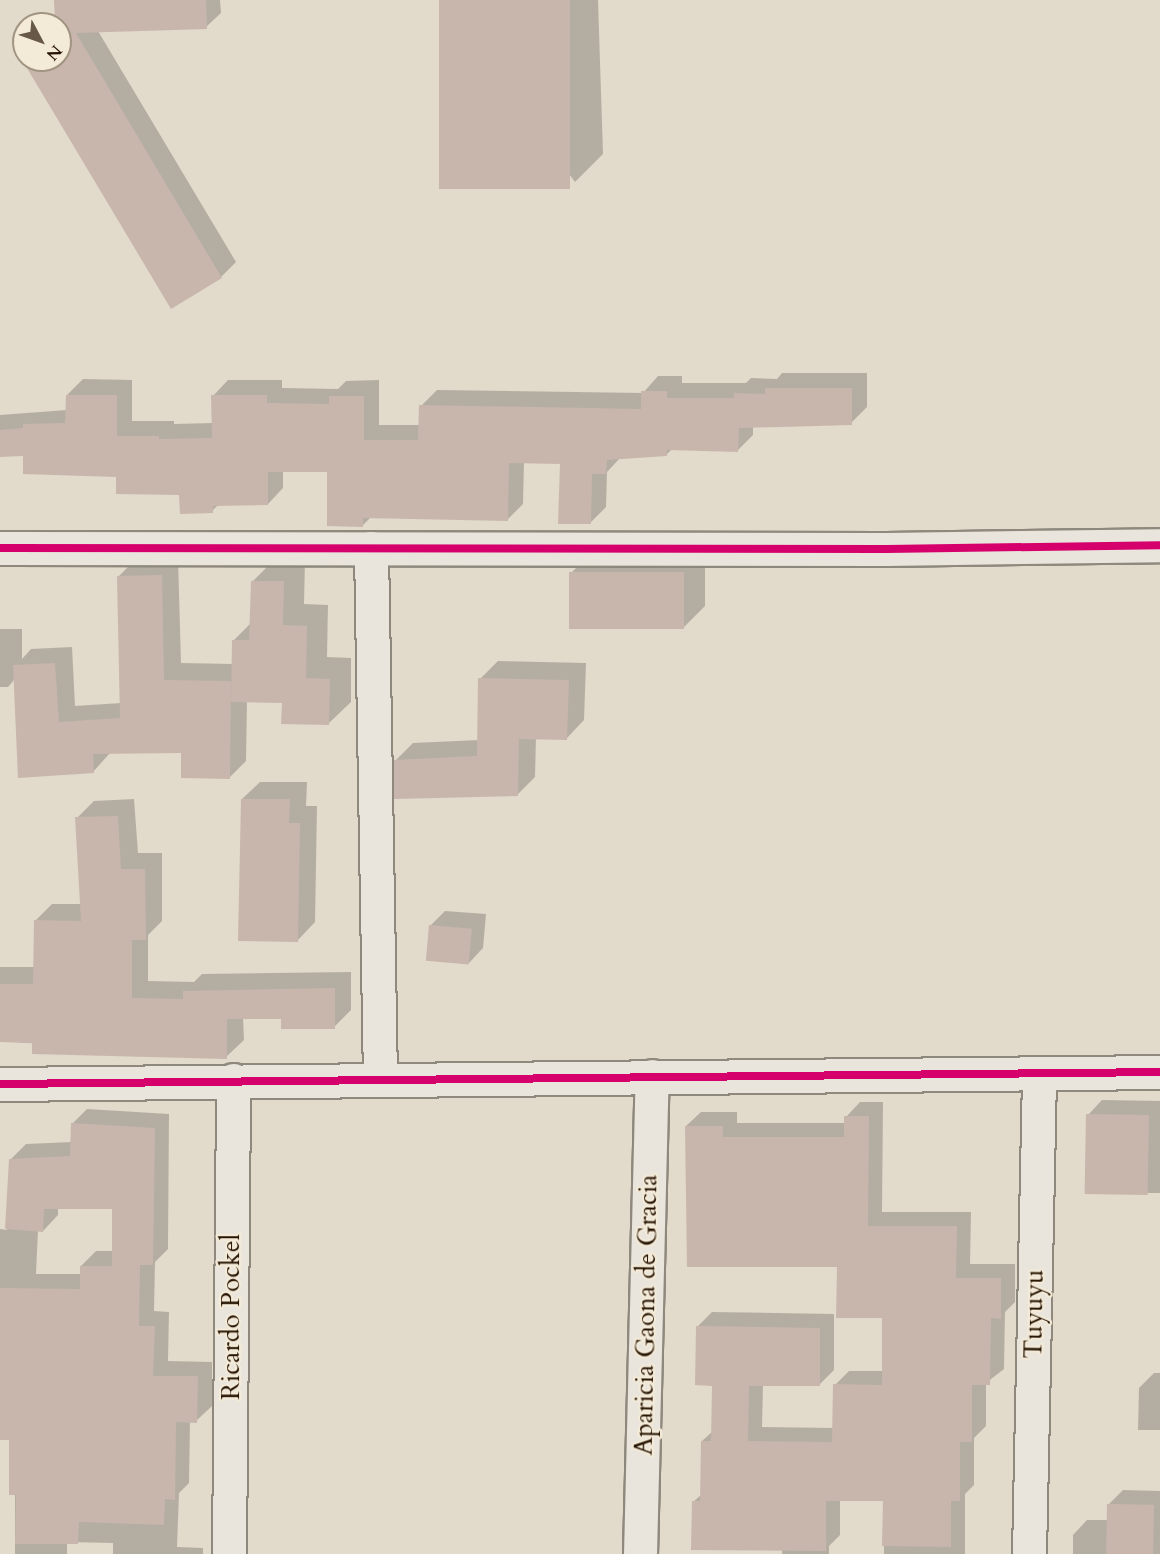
<!DOCTYPE html>
<style>
body{margin:0}
#map{position:relative;width:1160px;height:1554px;overflow:hidden;background:#e2dacb;font-family:Cardo,serif}
div>[style]{position:absolute}
.shadow>*{inset:0;background:#0003}
.building>*{inset:0;background:#c8b6ad;transform-origin:0 0}
.roads{filter:drop-shadow(2px 0 #8e887d) drop-shadow(-2px 0 #8e887d) drop-shadow(0 2px #8e887d) drop-shadow(0 -2px #8e887d)}
.street>*{height:33px;margin:-16.5px;padding:0 16.5px;transform-origin:16.5px;border-radius:16.5px;background:#e9e5dd}
.secondary>*{height:33px;margin:-16.5px;padding:0 16.5px;transform-origin:16.5px;border-radius:16.5px;background:#e9e5dd}
.cycleway>*{height:8px;margin:-4px;padding:0 4px;transform-origin:4px;border-radius:4px;background:#d6006c}
span{translate:-50% -50%;white-space:nowrap;text-align:center;line-height:1.15;-webkit-text-stroke:4.5px #f3ead7;paint-order:stroke}
.street-label{font-size:26px;color:#251200}
.north{position:absolute;left:12px;top:12px;width:60px;height:60px;box-sizing:border-box;background:#f3ead7;border:2px solid #a19481;border-radius:50%;rotate:131deg;font-size:16px;font-weight:700;line-height:24px;text-align:center;color:#251200}
.north::after{content:'';display:block;margin:auto;width:21px;height:27px;background:#675847;clip-path:polygon(50% 0,100% 100%,50% 72%,0 100%)}
</style>
<div id="map">
<div class="shadow">
<div style="clip-path:polygon(56px 0,220px 0,221px 13px,206px 27px,98px 31px,236px 262px,221px 277px,171px 307px,20px 53px,24px 49px,24px 60px,60px 60px)"></div>
<div style="clip-path:polygon(440px 0,598px 0,603px 154px,575px 182px)"></div>
<div style="clip-path:polygon(782px 373px,867px 373px,867px 407px,851px 423px,753px 426px,753px 435px,737px 451px,672px 449px,666px 455px,621px 457px,607px 472px,606px 507px,590px 523px,561px 463px,524px 462px,523px 504px,507px 520px,372px 516px,362px 526px,329px 470px,283px 470px,283px 488px,268px 504px,219px 504px,212px 511px,181px 494px,117px 476px,25px 454px,0 456px,0 415px,67px 410px,67px 395px,83px 379px,132px 380px,132px 421px,174px 421px,174px 424px,213px 423px,213px 396px,228px 380px,282px 380px,282px 388px,338px 389px,346px 381px,379px 380px,379px 425px,420px 425px,421px 406px,437px 390px,643px 393px,658px 376px,682px 376px,682px 383px,746px 383px,751px 378px,777px 379px)"></div>
<div style="clip-path:polygon(705px 551px,705px 606px,683px 628px,571px 573px,592px 552px)"></div>
<div style="clip-path:polygon(178px 558px,181px 663px,233px 664px,234px 640px,251px 623px,252px 582px,274px 560px,305px 560px,304px 604px,328px 605px,327px 657px,351px 658px,351px 702px,329px 723px,283px 702px,247px 701px,246px 761px,229px 778px,183px 751px,110px 753px,93px 772px,15px 679px,8px 687px,0 687px,0 629px,22px 629px,22px 659px,31px 649px,72px 647px,75px 706px,121px 703px,118px 577px,135px 560px)"></div>
<div style="clip-path:polygon(498px 661px,586px 663px,584px 720px,567px 738px,536px 737px,535px 777px,517px 795px,395px 761px,413px 743px,479px 740px,480px 679px)"></div>
<div style="clip-path:polygon(260px 782px,307px 782px,306px 806px,317px 806px,315px 922px,298px 940px,242px 799px)"></div>
<div style="clip-path:polygon(134px 799px,138px 853px,162px 853px,162px 921px,148px 935px,148px 981px,194px 982px,202px 974px,351px 972px,351px 1010px,334px 1027px,282px 1017px,243px 1017px,244px 1040px,226px 1057px,0 1041px,0 967px,35px 967px,35px 921px,52px 904px,82px 904px,77px 818px,94px 801px)"></div>
<div style="clip-path:polygon(445px 911px,486px 914px,483px 948px,469px 963px,430px 926px)"></div>
<div style="clip-path:polygon(1102px 1100px,1160px 1101px,1160px 1193px,1087px 1193px,1088px 1115px)"></div>
<div style="clip-path:polygon(860px 1102px,883px 1102px,882px 1212px,971px 1212px,970px 1264px,1015px 1264px,1015px 1302px,1005px 1312px,1004px 1369px,986px 1383px,986px 1426px,974px 1438px,974px 1485px,965px 1494px,965px 1554px,1010px 1554px,884px 1554px,884px 1499px,840px 1499px,840px 1535px,829px 1546px,829px 1554px,782px 1554px,782px 1549px,693px 1502px,702px 1494px,702px 1441px,713px 1431px,713px 1384px,697px 1327px,712px 1312px,834px 1314px,834px 1370px,819px 1385px,763px 1384px,762px 1427px,834px 1428px,835px 1385px,849px 1371px,884px 1371px,884px 1317px,838px 1266px,686px 1126px,701px 1112px,737px 1112px,737px 1123px,846px 1123px,846px 1117px)"></div>
<div style="clip-path:polygon(evenodd,87px 1109px,169px 1114px,168px 1249px,155px 1262px,154px 1311px,169px 1312px,168px 1361px,212px 1362px,212px 1406px,196px 1421px,190px 1421px,189px 1483px,179px 1493px,177px 1547px,203px 1548px,203px 1554px,113px 1554px,113px 1543px,67px 1542px,67px 1554px,15px 1554px,15px 1385px,0 1384px,0 1229px,7px 1230px,11px 1159px,26px 1144px,72px 1142px,72px 1124px,87px 1109px,58px 1208px,114px 1208px,114px 1251px,96px 1251px,81px 1266px,81px 1274px,36px 1274px,38px 1230px,43px 1231px,58px 1215px,58px 1208px)"></div>
<div style="clip-path:polygon(1154px 1373px,1160px 1373px,1160px 1430px,1138px 1430px,1139px 1388px)"></div>
<div style="clip-path:polygon(1123px 1490px,1160px 1491px,1160px 1554px,1073px 1554px,1073px 1535px,1087px 1520px,1108px 1520px,1108px 1505px)"></div>
</div>
<div class="building">
<div style="clip-path:polygon(54px 0,206px 0,207px 29px,76px 33px,222px 278px,171px 309px,18px 53px,24px 49px,24px 60px,60px 60px,60px 24px,55px 24px)"></div>
<div style="left:439px;top:0;width:131px;height:189px"></div>
<div style="clip-path:polygon(765px 388px,852px 388px,852px 425px,739px 428px,738px 452px,667px 450px,667px 456px,607px 460px,606px 474px,592px 474px,591px 524px,558px 524px,560px 464px,509px 463px,508px 521px,363px 518px,363px 527px,327px 526px,327px 472px,268px 472px,268px 505px,213px 506px,213px 513px,180px 514px,179px 495px,116px 494px,116px 477px,23px 474px,23px 456px,0 457px,0 430px,23px 428px,23px 424px,65px 423px,66px 395px,117px 395px,117px 436px,159px 436px,159px 439px,212px 438px,211px 395px,267px 395px,267px 403px,329px 404px,329px 396px,364px 396px,364px 440px,418px 440px,419px 405px,641px 409px,641px 391px,667px 391px,667px 398px,734px 398px,734px 393px,765px 394px)"></div>
<div style="left:684px;top:572px;width:57px;height:115px;rotate:90deg"></div>
<div style="clip-path:polygon(162px 575px,164px 680px,231px 681px,230px 779px,181px 778px,181px 753px,93px 754px,94px 773px,18px 778px,13px 665px,55px 663px,59px 722px,120px 718px,117px 576px)"></div>
<div style="clip-path:polygon(251px 581px,284px 581px,283px 625px,307px 626px,306px 678px,330px 679px,329px 725px,281px 724px,282px 703px,231px 702px,232px 640px,249px 640px)"></div>
<div style="clip-path:polygon(478px 678px,569px 680px,567px 740px,519px 739px,518px 796px,394px 799px,393px 760px,477px 756px)"></div>
<div style="clip-path:polygon(241px 799px,290px 799px,289px 823px,300px 823px,298px 942px,238px 941px)"></div>
<div style="clip-path:polygon(118px 816px,121px 869px,145px 869px,146px 940px,132px 940px,132px 998px,183px 999px,183px 991px,335px 988px,335px 1029px,281px 1029px,281px 1019px,227px 1019px,227px 1059px,32px 1054px,32px 1043px,0 1042px,0 984px,33px 984px,34px 920px,81px 921px,75px 817px)"></div>
<div style="left:429px;top:925px;width:43px;height:36px;rotate:5deg"></div>
<div style="left:1086px;top:1114px;width:63px;height:80px;rotate:1deg"></div>
<div style="clip-path:polygon(844px 1116px,869px 1116px,868px 1226px,957px 1226px,956px 1278px,1001px 1278px,1001px 1319px,991px 1318px,990px 1385px,972px 1385px,972px 1442px,960px 1442px,960px 1501px,951px 1501px,951px 1547px,882px 1546px,883px 1501px,826px 1501px,826px 1551px,691px 1550px,692px 1501px,700px 1501px,701px 1441px,711px 1441px,712px 1386px,695px 1385px,696px 1326px,820px 1328px,820px 1386px,749px 1386px,748px 1441px,832px 1442px,833px 1384px,882px 1385px,882px 1318px,836px 1318px,837px 1267px,687px 1267px,685px 1126px,723px 1126px,723px 1137px,844px 1137px)"></div>
<div style="clip-path:polygon(71px 1123px,155px 1128px,153px 1265px,140px 1265px,139px 1326px,155px 1326px,153px 1376px,198px 1376px,197px 1423px,176px 1422px,175px 1500px,165px 1499px,164px 1525px,79px 1522px,78px 1544px,15px 1544px,16px 1495px,9px 1495px,9px 1440px,0 1440px,0 1288px,80px 1289px,80px 1266px,112px 1266px,112px 1209px,44px 1209px,43px 1232px,5px 1229px,9px 1159px,70px 1156px)"></div>
<div style="left:1107px;top:1504px;width:47px;height:50px;rotate:1deg"></div>
</div>
<div class="roads">
<div class="street">
<div style="left:0;top:548px;width:886px;rotate:0.06deg"></div>
<div style="left:886px;top:549px;width:274px;rotate:-0.8deg"></div>
<div style="left:371px;top:548px;width:531px;rotate:89.03deg"></div>
<div style="left:229px;top:1554px;width:474px;rotate:-89.5deg"></div>
<div style="left:640px;top:1554px;width:478px;rotate:-88.6deg"></div>
<div style="left:1029px;top:1554px;width:481px;rotate:-88.8deg"></div>
</div>
<div class="secondary">
<div style="left:0;top:1084px;width:1160px;rotate:-0.59deg"></div>
</div>
</div>
<div class="cycleway">
<div style="left:0;top:548px;width:886px;rotate:0.06deg"></div>
<div style="left:886px;top:549px;width:274px;rotate:-0.8deg"></div>
<div style="left:0;top:1084px;width:1160px;rotate:-0.59deg"></div>
</div>
<div class="street-label">
<span style="left:1034px;top:1314px;rotate:-89deg">Tuyuyu</span>
<span style="left:646px;top:1315px;rotate:-89deg">Aparicia Gaona de Gracia</span>
<span style="left:231px;top:1317px;rotate:-90deg">Ricardo Pockel</span>
</div>
<div class="north">N</div>
</div>
